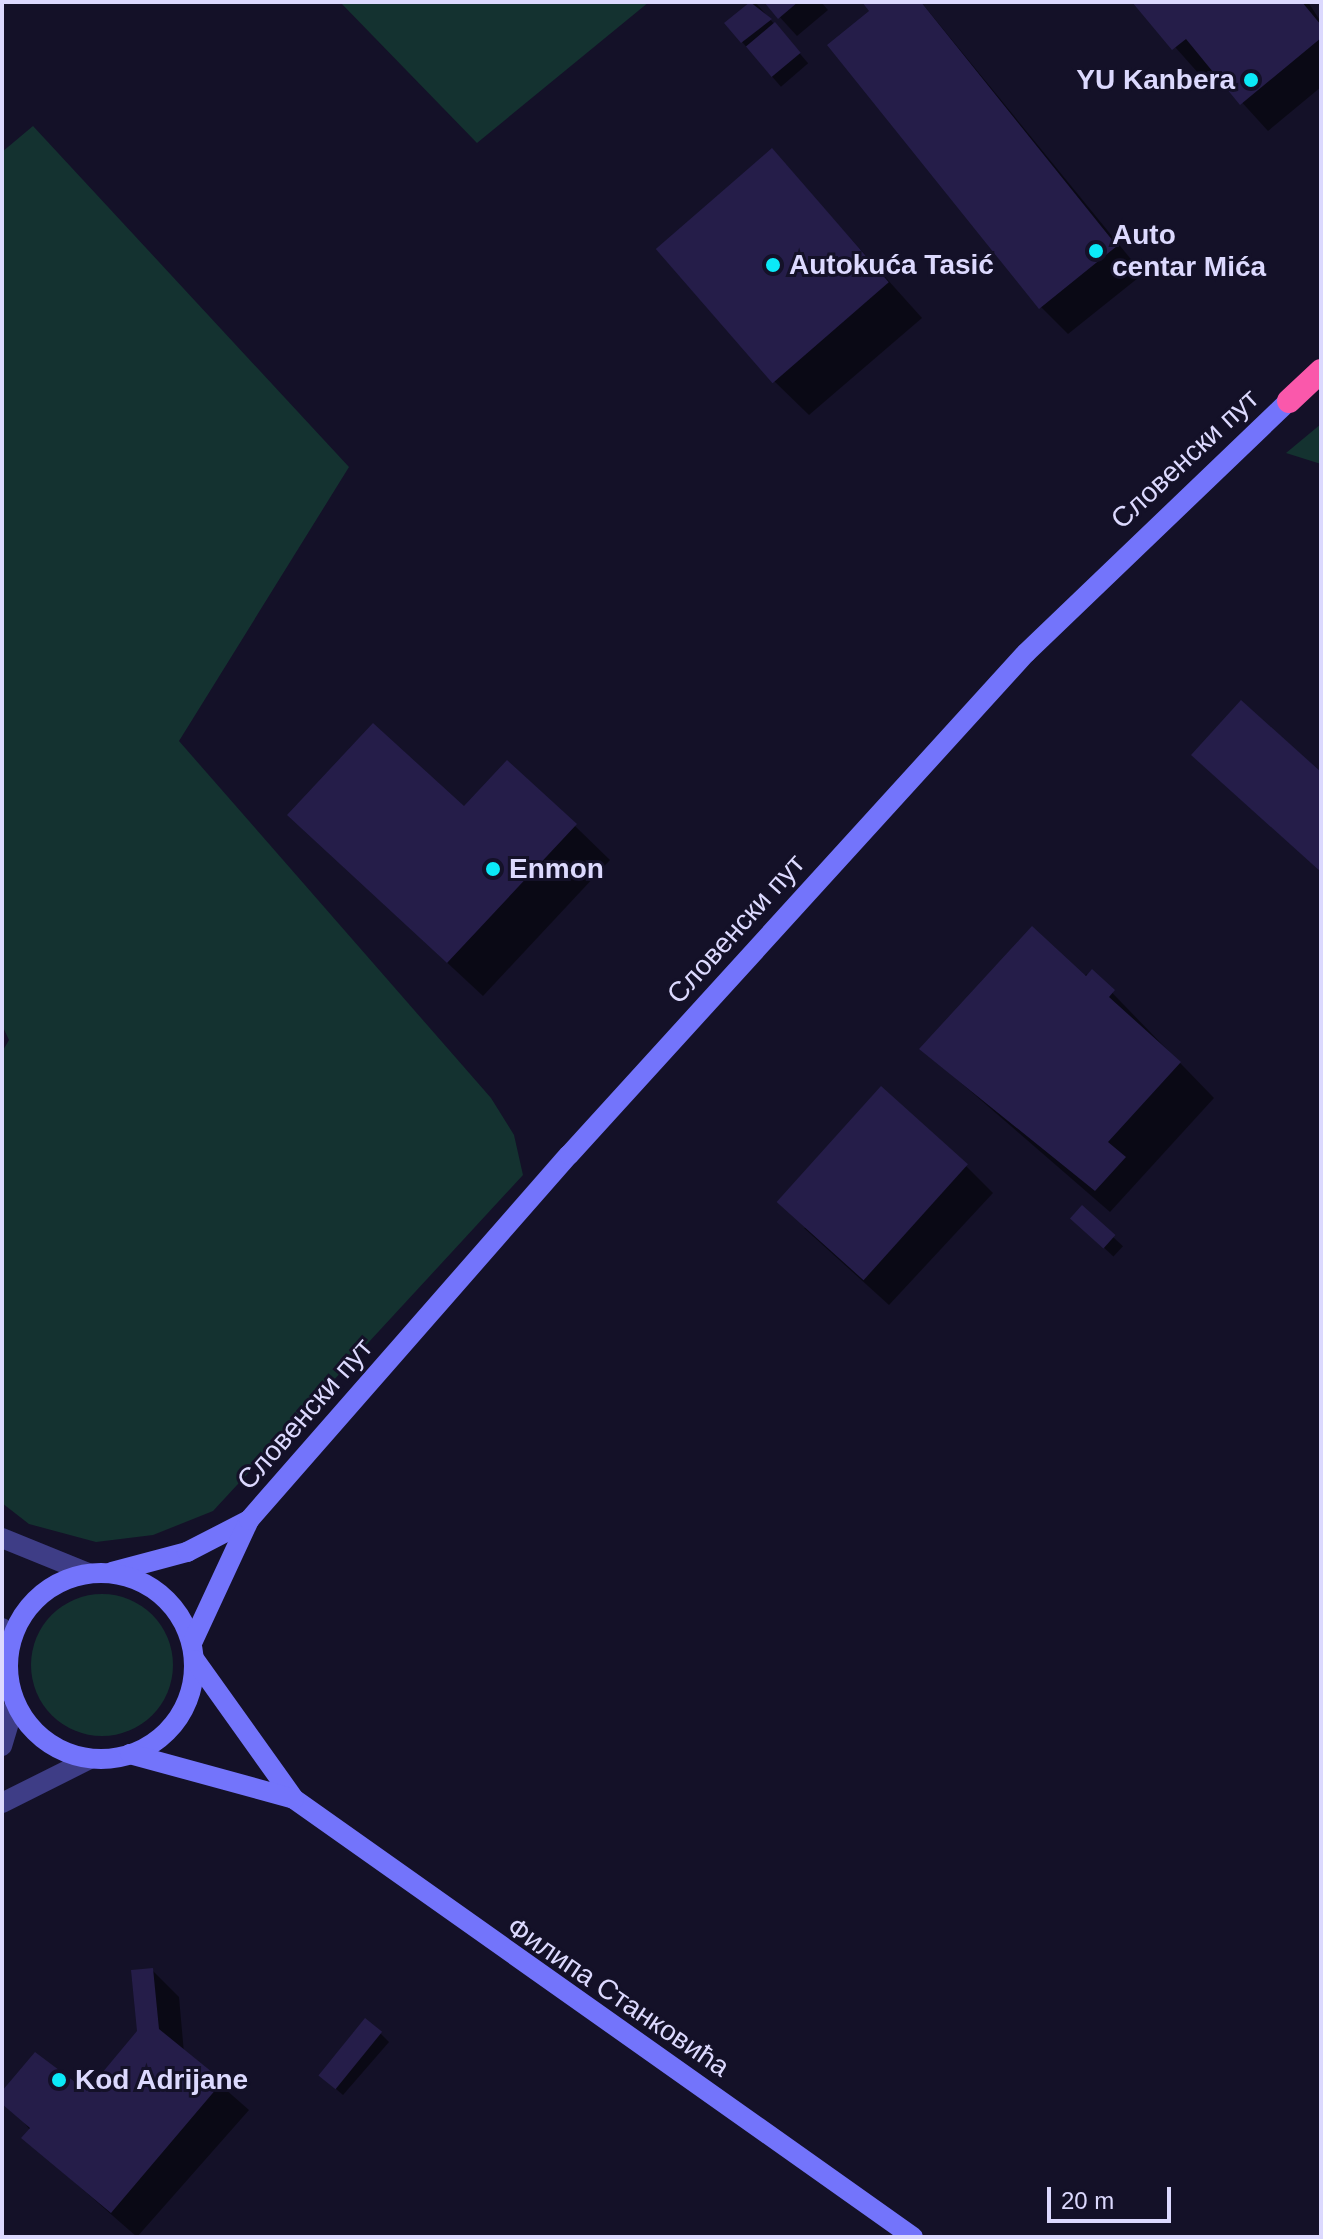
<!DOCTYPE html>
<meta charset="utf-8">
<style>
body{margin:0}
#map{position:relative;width:1323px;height:2239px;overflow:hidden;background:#141128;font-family:Helvetica,sans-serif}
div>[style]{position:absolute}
.green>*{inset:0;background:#143230}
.round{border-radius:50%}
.shadow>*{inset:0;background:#0007;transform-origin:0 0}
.building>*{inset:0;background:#251d49;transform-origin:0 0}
.minor>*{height:20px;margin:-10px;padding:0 10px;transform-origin:10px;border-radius:10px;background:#3e3d86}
.tertiary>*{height:20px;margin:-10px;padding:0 10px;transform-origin:10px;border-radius:10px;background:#3e3d86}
.secondary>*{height:20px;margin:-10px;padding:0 10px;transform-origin:10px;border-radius:10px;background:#7374fb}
.secondary>.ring{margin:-10px;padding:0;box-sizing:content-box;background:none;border:20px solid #7374fb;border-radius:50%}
.motorway>*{height:24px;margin:-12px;padding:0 12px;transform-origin:12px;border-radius:12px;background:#fa58ab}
.dots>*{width:22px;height:22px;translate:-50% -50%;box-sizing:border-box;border:4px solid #141128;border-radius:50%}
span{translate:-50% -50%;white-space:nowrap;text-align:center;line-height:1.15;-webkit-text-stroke:6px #141128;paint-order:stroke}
.poi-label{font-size:28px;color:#dcd9fe;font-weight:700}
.right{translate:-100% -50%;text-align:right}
.left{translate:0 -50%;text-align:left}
.street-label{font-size:28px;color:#dcd9fe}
.frame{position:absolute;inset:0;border:4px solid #dcd9fe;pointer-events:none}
.scale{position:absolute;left:1047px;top:2187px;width:124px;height:36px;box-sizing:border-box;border:4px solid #dcd9fe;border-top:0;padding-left:10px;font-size:24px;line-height:28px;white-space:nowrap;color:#dcd9fe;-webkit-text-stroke:6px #141128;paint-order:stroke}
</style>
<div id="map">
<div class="green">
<div style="clip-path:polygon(340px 2px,649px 2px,477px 143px)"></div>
<div style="clip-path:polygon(33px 126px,349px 467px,179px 741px,491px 1098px,514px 1135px,523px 1175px,213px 1511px,153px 1535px,96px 1542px,29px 1524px,2px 1503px,2px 1052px,9px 1040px,2px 1025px,2px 152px)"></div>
<div style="clip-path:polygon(1321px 424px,1321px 464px,1286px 453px)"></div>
<div class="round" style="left:31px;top:1594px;width:142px;height:142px"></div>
</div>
<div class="shadow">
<div style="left:755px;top:2px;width:81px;height:36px;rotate:49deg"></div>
<div style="clip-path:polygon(766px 2px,821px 2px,828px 10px,797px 36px)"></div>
<div style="clip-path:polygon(864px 2px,921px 2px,1143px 274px,1068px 334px,1041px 307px)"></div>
<div style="clip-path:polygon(1135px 2px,1308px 2px,1321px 22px,1321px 87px,1268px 131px,1218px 76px,1208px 84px)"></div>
<div style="clip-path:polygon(772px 151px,922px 318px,809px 415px,774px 381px)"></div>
<div style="clip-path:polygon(464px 809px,575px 826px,610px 860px,483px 996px,325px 849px)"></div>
<div style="clip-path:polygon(1092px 972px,1214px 1098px,1110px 1212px,922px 1049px)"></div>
<div style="clip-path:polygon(966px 1166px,993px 1193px,889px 1305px,804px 1228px)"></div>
<div style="left:1082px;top:1208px;width:56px;height:14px;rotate:43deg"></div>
<div style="clip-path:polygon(152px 1970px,179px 1997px,184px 2053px,249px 2110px,137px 2237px,24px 2138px,30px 2130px,2px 2094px,88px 2094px,139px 2032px)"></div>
<div style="clip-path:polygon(380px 2033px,389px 2042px,343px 2095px,329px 2083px)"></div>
</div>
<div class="building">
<div style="clip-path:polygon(750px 2px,772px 19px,741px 43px,724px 23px)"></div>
<div style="clip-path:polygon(764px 2px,798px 2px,778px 19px)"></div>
<div style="clip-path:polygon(862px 2px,921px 2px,1117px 246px,1039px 309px,827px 45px,869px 11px)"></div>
<div style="clip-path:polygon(1132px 2px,1302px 2px,1321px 25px,1321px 38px,1240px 105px,1186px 39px,1172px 50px)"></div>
<div style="left:775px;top:22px;width:40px;height:38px;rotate:50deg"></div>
<div style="left:772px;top:148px;width:178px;height:154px;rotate:49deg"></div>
<div style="clip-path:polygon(1241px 700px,1321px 772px,1321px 872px,1191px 755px)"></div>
<div style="clip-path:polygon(373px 723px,464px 806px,507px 760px,577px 824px,447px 963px,287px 815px)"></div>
<div style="clip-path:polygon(1032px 926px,1086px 976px,1092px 969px,1115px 990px,1109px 997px,1181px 1062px,1108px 1142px,1126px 1157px,1095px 1191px,919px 1049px)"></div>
<div style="left:881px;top:1086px;width:117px;height:156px;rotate:42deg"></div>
<div style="left:1082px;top:1205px;width:45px;height:18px;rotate:42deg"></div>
<div style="clip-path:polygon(153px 1968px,159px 2029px,223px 2081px,111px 2213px,21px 2138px,30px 2128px,2px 2104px,2px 2091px,35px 2052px,87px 2091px,137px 2031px,131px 1970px)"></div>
<div style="left:365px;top:2018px;width:22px;height:74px;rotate:39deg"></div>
</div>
<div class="minor">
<div style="left:2px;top:1538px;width:93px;rotate:22.1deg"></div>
<div style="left:2px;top:1628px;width:26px;rotate:77deg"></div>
</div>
<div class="tertiary">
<div style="left:2px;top:1746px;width:45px;rotate:-73.2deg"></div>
<div style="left:2px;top:1803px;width:98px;rotate:-26.6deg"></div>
</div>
<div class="secondary">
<div style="left:112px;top:1572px;width:78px;rotate:-14.9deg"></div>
<div style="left:187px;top:1552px;width:70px;rotate:-27.3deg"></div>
<div class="ring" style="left:8px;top:1573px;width:166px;height:166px"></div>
<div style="left:192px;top:1643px;width:136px;rotate:-65.1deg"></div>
<div style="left:249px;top:1520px;width:485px;rotate:-48.8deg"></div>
<div style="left:569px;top:1155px;width:679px;rotate:-47.69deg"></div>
<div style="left:1026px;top:653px;width:364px;rotate:-43.8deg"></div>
<div style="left:195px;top:1660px;width:171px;rotate:54.5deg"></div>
<div style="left:294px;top:1799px;width:758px;rotate:35.28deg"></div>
<div style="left:130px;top:1754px;width:170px;rotate:15.3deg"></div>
</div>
<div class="motorway">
<div style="left:1289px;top:401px;width:44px;rotate:-43.2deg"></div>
</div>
<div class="dots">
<div style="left:1251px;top:80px;background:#0be9f8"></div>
<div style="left:1096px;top:251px;background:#0be9f8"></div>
<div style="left:773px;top:265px;background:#0be9f8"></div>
<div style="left:493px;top:869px;background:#0be9f8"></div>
<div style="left:59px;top:2080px;background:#0be9f8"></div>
</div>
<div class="poi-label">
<span class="right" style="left:1235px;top:80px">YU Kanbera</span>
<span class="left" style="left:1112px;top:251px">Auto<br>centar Mića</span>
<span class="left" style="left:789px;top:265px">Autokuća Tasić</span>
<span class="left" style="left:509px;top:869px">Enmon</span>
<span class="left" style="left:75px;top:2080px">Kod Adrijane</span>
</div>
<div class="street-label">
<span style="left:1185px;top:459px;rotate:-43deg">Словенски пут</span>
<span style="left:736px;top:929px;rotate:-48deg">Словенски пут</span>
<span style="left:305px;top:1414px;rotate:-49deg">Словенски пут</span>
<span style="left:618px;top:1997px;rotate:34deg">Филипа Станковића</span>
</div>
<div class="frame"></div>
<div class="scale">20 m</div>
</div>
